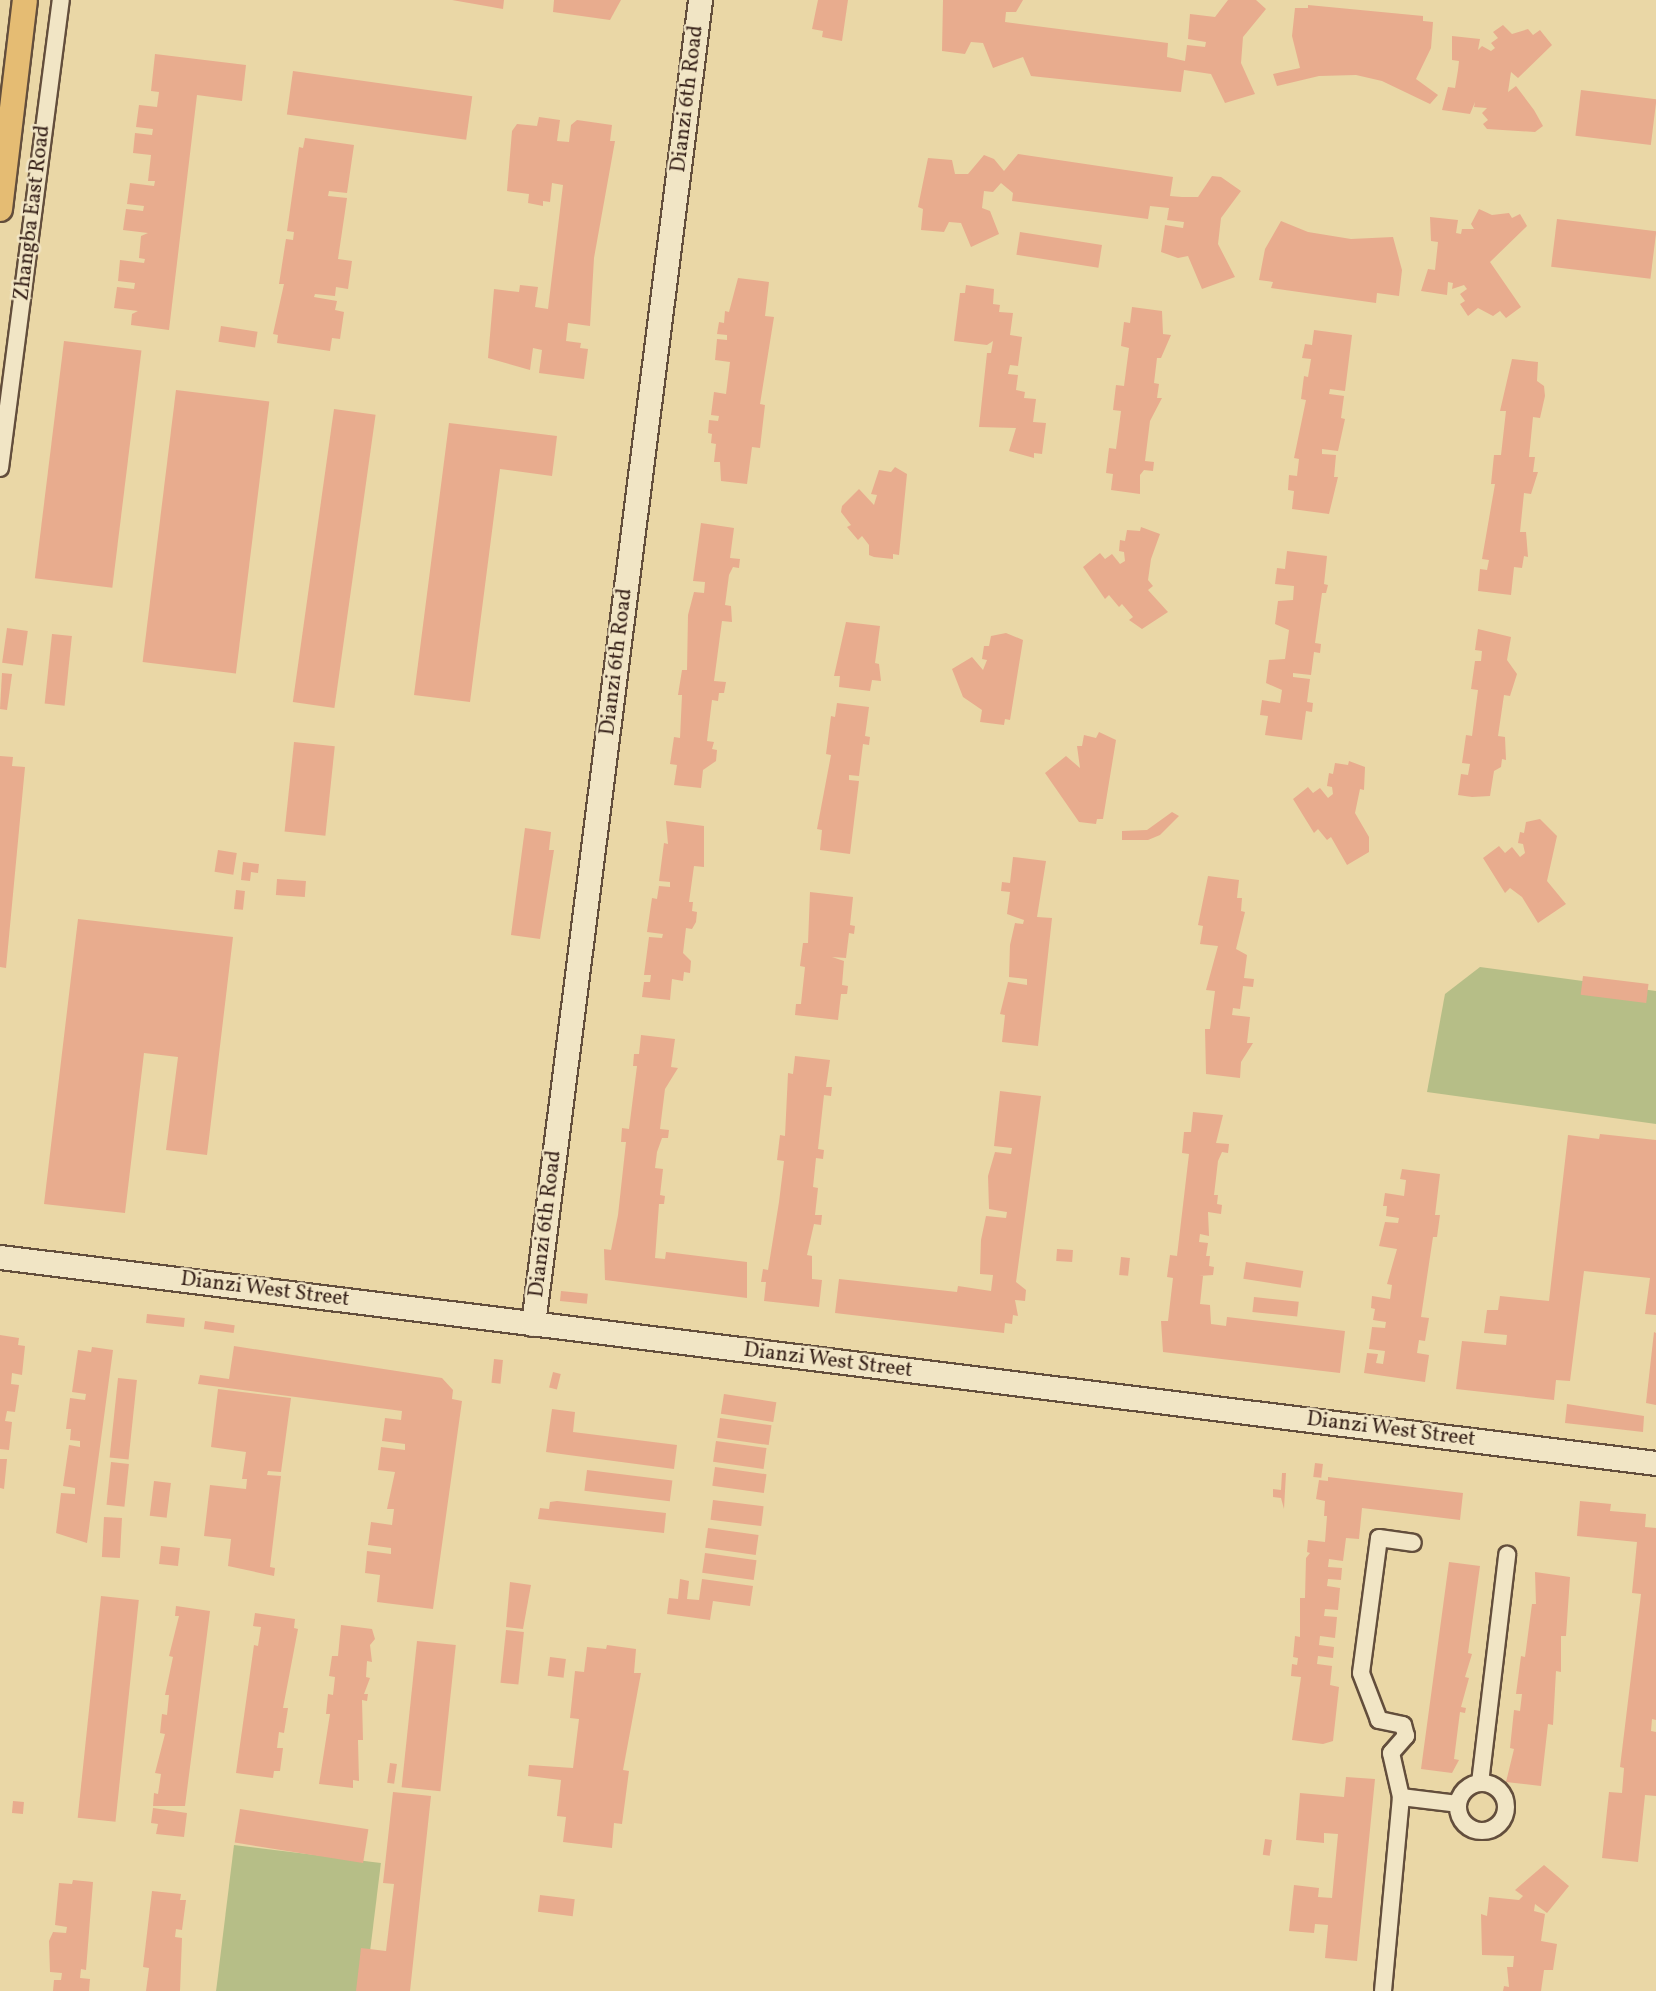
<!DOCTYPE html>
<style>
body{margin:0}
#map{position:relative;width:1656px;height:1991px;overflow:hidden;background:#ead7a6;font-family:Vollkorn,serif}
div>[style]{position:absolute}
.green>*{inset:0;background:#b6be87;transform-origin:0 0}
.building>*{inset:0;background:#e8ac8e;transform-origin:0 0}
.roads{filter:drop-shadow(2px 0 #634e3c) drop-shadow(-2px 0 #634e3c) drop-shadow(0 2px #634e3c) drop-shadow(0 -2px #634e3c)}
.street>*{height:16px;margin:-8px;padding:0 8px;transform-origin:8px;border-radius:8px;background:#f1e5c5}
.street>.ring{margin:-8px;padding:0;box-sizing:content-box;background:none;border:16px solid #f1e5c5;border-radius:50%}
.secondary>*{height:23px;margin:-11.5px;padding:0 11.5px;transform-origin:11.5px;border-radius:11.5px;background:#f1e5c5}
.primary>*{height:24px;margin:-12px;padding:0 12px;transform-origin:12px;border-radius:12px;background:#e5bc73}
span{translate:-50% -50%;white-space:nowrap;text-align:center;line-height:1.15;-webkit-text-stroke:5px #f1e5c5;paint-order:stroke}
.street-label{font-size:21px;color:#362119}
</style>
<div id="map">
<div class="green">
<div style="clip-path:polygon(1480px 967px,1656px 991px,1656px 1124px,1427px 1092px,1445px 994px)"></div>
<div style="left:234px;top:1845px;width:148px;height:147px;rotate:7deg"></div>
</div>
<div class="building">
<div style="clip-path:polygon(452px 0,504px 0,503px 9px)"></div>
<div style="clip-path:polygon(554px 0,621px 0,610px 20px,553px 12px)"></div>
<div style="clip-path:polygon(818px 0,848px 0,842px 41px,822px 37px,823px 31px,812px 29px)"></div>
<div style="clip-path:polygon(943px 0,1023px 0,1016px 12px,1006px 12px,1005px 22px,1168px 43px,1167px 57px,1185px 61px,1187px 45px,1205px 47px,1206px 42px,1188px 39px,1190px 14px,1215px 17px,1228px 0,1256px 0,1266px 9px,1243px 37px,1241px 63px,1255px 94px,1225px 103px,1211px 74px,1184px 70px,1181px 92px,1031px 76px,1023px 57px,993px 68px,983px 43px,971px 42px,965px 54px,942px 51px)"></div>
<div style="clip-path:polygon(1308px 5px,1423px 16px,1423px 21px,1433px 22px,1431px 48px,1416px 79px,1438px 95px,1430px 104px,1382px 81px,1356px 75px,1319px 76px,1277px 86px,1273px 74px,1300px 68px,1292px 36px,1295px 8px,1308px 8px)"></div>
<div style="clip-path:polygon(1503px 25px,1512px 34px,1528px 29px,1533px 35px,1540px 30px,1552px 45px,1518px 78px,1511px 72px,1508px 92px,1516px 86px,1534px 110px,1543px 126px,1535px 132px,1487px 129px,1483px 124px,1488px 120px,1482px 113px,1487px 108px,1474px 107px,1475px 102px,1470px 114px,1442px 110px,1448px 87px,1455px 88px,1458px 70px,1459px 61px,1452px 60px,1452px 36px,1480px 39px,1478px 50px,1482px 46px,1491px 51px,1495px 48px,1491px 43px,1498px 38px,1493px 32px)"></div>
<div style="clip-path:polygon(155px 54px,246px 65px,242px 101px,197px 95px,169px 330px,131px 325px,132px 314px,138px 311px,114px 308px,117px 287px,134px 289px,135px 283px,118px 281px,120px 260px,144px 263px,145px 259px,139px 258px,141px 236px,148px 233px,123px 230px,126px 209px,143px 211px,144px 206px,127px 204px,130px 183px,154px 186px,155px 181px,148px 181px,151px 155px,133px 153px,135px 133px,152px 135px,153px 129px,136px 127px,139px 105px,157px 107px,159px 92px,151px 91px)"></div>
<div style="left:293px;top:71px;width:181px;height:44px;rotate:8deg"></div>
<div style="left:1581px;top:90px;width:76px;height:46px;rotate:7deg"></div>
<div style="clip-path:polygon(539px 117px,560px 120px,557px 141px,569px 142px,571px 125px,577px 120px,612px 125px,610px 141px,615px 141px,594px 258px,590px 326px,568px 323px,566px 341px,581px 343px,580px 348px,588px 349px,584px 379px,539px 373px,542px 350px,533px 348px,530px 370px,488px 358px,494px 289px,519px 292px,520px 285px,538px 287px,535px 307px,548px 309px,563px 185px,552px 183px,550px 202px,543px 201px,543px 206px,528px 203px,529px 194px,507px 191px,512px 131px,517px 124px,537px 126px)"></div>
<div style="clip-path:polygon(305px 138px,354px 145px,347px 193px,329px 191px,328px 196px,347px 198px,338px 259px,352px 261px,348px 289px,336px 287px,335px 296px,315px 294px,314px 297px,337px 301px,335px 310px,344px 312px,340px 339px,332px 338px,330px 351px,277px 343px,278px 335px,273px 334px,284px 284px,279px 284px,286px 239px,293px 240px,294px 232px,287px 231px,299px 147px,303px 148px)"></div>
<div style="clip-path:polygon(1018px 154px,1173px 177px,1170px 196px,1182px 197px,1198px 197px,1212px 176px,1221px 177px,1241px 191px,1221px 218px,1218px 244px,1235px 277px,1202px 289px,1188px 256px,1178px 258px,1161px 252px,1165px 225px,1183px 228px,1184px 222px,1167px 220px,1169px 208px,1150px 206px,1148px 219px,1012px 201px,1013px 193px,1001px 183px,993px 192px,984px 191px,982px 208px,990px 211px,999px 234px,971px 247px,961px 223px,949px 222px,944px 232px,921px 230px,923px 209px,918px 207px,928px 158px,952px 160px,955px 174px,968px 174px,984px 155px,994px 159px,1004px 171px)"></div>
<div style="clip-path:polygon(1479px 209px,1492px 215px,1509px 213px,1512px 218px,1520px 214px,1527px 226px,1490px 262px,1521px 307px,1506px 318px,1500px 311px,1493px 316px,1478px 308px,1468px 316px,1460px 304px,1465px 301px,1460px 294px,1467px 289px,1464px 285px,1452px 289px,1453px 283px,1448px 282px,1447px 295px,1421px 291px,1428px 269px,1435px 270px,1438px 242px,1431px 241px,1430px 217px,1458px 220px,1456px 233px,1461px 234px,1462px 229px,1474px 229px,1471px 224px)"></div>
<div style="left:1557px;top:219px;width:100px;height:48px;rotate:7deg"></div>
<div style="clip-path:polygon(1281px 221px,1308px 232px,1351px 239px,1393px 237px,1402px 270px,1399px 296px,1377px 293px,1376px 303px,1271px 288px,1273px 282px,1259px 280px,1265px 249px)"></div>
<div style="left:1020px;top:232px;width:83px;height:23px;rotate:9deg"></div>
<div style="clip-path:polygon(738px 278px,769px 282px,765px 316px,774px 317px,760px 404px,765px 405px,760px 448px,752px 447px,747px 484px,721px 481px,720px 462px,714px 462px,716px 444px,711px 443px,712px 434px,708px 433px,709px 420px,718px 421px,719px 416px,711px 415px,714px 392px,726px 394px,730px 362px,715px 360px,717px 339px,727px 340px,727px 335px,717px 334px,719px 322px,724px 323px,725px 311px,729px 312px)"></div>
<div style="clip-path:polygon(966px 285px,994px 289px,993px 304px,1000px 305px,999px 312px,1013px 313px,1010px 335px,1022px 337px,1018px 366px,1010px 365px,1008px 374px,1018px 375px,1016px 390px,1025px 392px,1024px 398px,1036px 399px,1033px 422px,1046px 423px,1042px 454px,1034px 453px,1034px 458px,1009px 451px,1016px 428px,979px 427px,987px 353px,991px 353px,993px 341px,987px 345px,954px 341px,960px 293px,965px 293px)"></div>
<div style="clip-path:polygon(1132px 307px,1162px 311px,1163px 334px,1171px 335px,1161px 358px,1157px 358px,1154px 383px,1159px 384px,1157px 398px,1162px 398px,1150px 421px,1145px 461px,1154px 462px,1153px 471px,1144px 470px,1140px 475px,1140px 494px,1111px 490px,1113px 474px,1106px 473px,1109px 448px,1116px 449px,1121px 411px,1113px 410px,1116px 385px,1124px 386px,1129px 348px,1121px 346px,1124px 322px,1130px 323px)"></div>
<div style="left:221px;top:326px;width:37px;height:16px;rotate:9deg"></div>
<div style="clip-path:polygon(1314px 330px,1352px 335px,1345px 391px,1330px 389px,1329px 394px,1344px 396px,1341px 418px,1345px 419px,1338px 451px,1322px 449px,1322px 454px,1336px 455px,1334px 477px,1338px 477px,1329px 514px,1292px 509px,1294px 491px,1288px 490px,1289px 475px,1297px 476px,1299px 459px,1294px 458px,1306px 400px,1301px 399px,1304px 376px,1308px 377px,1311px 359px,1302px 358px,1305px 344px,1312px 345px)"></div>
<div style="left:64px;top:341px;width:78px;height:239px;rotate:7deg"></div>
<div style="clip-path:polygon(1512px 359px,1538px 362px,1537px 381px,1544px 386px,1545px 396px,1540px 418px,1533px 417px,1529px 457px,1535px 457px,1533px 472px,1538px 472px,1531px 494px,1524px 493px,1520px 532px,1526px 532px,1528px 557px,1524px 556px,1522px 568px,1514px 567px,1511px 595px,1478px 591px,1480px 569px,1487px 570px,1489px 560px,1482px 559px,1495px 484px,1491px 484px,1494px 455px,1501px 455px,1506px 411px,1500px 411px)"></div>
<div style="left:176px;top:390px;width:94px;height:274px;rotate:7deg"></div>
<div style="left:334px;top:409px;width:42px;height:296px;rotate:8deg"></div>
<div style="clip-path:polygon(449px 423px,557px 436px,552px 476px,500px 469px,470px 702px,414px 695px)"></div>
<div style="clip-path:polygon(895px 467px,907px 474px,899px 555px,893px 554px,893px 559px,874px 557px,869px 555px,869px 545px,862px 536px,858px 540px,847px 527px,851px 525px,841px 512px,842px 506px,859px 489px,874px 505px,877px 495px,871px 494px,879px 470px,891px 472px)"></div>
<div style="clip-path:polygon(701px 523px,734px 528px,730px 558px,740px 559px,739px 568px,733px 567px,729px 575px,725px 605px,731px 606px,732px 622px,722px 621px,714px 681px,726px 682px,724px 693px,719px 693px,718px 701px,712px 700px,707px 741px,714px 742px,712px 749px,717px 750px,716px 761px,703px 770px,701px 788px,674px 785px,677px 765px,670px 764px,674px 737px,680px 738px,682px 695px,678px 695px,682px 670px,687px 670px,688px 615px,694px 592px,704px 593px,705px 582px,693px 581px)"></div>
<div style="clip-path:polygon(1141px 527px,1160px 534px,1151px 559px,1148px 580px,1153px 586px,1148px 590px,1168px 612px,1142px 629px,1129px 620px,1133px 617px,1122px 604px,1119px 607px,1109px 595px,1105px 599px,1083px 567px,1100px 553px,1105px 559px,1112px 554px,1120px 564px,1125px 561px,1124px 552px,1119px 551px,1120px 540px,1125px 541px,1127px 530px,1140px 531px)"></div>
<div style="clip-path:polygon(1287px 551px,1327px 556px,1324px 584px,1328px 585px,1326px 593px,1322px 593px,1315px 643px,1321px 644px,1320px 653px,1314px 652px,1311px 675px,1293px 673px,1293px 677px,1310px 679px,1307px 702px,1313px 703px,1312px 712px,1306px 711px,1302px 740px,1265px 735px,1268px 716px,1260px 715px,1262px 700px,1280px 703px,1282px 690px,1266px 683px,1269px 660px,1285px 659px,1289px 630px,1275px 624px,1278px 601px,1293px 600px,1294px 586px,1275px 584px,1277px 568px,1285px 569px)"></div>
<div style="clip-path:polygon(846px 622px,880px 626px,875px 663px,879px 664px,881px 681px,872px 680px,870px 691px,839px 687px,840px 676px,834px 676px)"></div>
<div style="left:7px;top:628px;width:21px;height:35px;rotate:8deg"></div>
<div style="clip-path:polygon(1478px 629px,1511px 637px,1507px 660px,1517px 674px,1510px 696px,1504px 695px,1498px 736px,1505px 737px,1506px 760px,1502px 759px,1501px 767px,1494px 771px,1490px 796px,1472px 797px,1458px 795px,1461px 774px,1468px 775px,1470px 764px,1462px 763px,1466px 735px,1472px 736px,1478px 690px,1471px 689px,1475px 661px,1481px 661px,1482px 651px,1475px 650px)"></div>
<div style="clip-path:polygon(1006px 633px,1023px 640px,1010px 720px,1005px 719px,1004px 725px,980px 722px,982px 710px,963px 697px,952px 669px,972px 657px,983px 670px,987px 660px,982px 659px,984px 646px,989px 646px,991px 636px)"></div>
<div style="left:52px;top:634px;width:20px;height:70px;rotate:6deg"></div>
<div style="clip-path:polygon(2px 673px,12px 674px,7px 710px,0 709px)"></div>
<div style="clip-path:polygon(837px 703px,869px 707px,865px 736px,870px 737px,869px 745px,863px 744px,859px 776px,849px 775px,849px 780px,859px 781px,850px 854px,820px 850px,822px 830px,817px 829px,831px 755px,826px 754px,831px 716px,835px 717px)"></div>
<div style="clip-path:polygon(1099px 732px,1116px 740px,1103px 819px,1097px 819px,1096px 824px,1079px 822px,1045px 773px,1066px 756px,1080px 768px,1077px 746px,1082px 746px,1084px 735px,1096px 738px)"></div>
<div style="left:294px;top:742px;width:41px;height:90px;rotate:6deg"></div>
<div style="clip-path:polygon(0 756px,13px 757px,12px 766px,25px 767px,6px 968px,0 967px)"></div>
<div style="clip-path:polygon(1349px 761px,1365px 767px,1364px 790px,1360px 789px,1355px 813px,1369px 837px,1369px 852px,1347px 865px,1331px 837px,1327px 840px,1318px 829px,1314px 833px,1293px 799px,1308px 787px,1313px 793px,1320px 788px,1328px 798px,1333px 794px,1332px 787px,1327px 786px,1329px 773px,1333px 774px,1335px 763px,1348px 765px)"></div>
<div style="clip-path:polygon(1172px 812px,1179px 816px,1160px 835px,1148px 840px,1122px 840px,1122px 831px,1147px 830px)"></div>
<div style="clip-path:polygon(1540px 819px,1557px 836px,1547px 881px,1566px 904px,1538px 923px,1522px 897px,1510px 888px,1505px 893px,1483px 858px,1499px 846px,1505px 853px,1512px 847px,1520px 857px,1525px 853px,1523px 844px,1518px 843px,1520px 832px,1524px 833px,1526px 822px)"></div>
<div style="clip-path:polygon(666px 821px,704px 826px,704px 867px,694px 866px,689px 902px,693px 902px,692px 911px,697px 912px,696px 922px,692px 929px,686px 928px,683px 953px,691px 961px,690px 973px,684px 972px,683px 981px,672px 979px,670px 1000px,642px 997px,644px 982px,650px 982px,651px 975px,644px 975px,649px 937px,662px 938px,663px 934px,647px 932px,652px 898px,657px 899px,659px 886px,670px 887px,670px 882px,659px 881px,664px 843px,668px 844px)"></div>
<div style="clip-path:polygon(525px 828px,551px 832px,549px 850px,554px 850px,540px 939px,511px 935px)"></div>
<div style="left:218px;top:850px;width:19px;height:22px;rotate:9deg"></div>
<div style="clip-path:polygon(1013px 857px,1046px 861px,1037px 917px,1052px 918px,1038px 1046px,1002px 1042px,1005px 1015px,1000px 1014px,1008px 982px,1027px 985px,1027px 979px,1009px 977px,1010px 945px,1015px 923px,1023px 924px,1024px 920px,1007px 914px,1010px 892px,1001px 891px,1002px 882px,1010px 883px)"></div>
<div style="clip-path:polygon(243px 862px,259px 864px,258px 873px,251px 872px,250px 881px,241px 880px)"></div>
<div style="clip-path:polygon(1208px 876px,1239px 880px,1237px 898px,1242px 898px,1241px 911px,1245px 912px,1236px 949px,1247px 955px,1244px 978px,1254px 979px,1253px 987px,1243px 986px,1240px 1009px,1233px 1008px,1232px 1015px,1250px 1017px,1247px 1043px,1253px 1043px,1241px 1062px,1240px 1078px,1206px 1074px,1205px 1029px,1210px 1029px,1215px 991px,1206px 990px,1218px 946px,1200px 944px,1203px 926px,1198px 925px)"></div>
<div style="left:277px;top:879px;width:29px;height:16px;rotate:4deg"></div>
<div style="left:236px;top:890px;width:9px;height:19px;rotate:6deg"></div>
<div style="clip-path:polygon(810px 892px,853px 897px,850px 925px,855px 926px,854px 934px,849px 933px,846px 958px,832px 957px,844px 961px,842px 985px,848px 986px,847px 994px,841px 994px,838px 1020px,795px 1015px,796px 1004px,801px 1004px,805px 967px,800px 966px,803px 943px,808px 943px)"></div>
<div style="clip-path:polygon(78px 919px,233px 937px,207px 1155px,166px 1150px,178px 1057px,144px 1053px,125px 1213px,44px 1204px)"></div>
<div style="left:1583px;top:976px;width:66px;height:19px;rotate:7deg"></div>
<div style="clip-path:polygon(641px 1035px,675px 1039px,671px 1067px,678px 1068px,665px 1089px,660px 1129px,669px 1130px,668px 1138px,662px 1138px,657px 1152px,655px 1168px,663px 1169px,660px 1195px,665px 1196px,664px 1204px,659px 1204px,655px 1258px,665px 1259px,666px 1252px,747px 1262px,747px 1298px,605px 1280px,604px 1249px,611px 1250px,618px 1215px,626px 1142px,621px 1142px,622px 1128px,629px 1129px,637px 1066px,633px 1066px,634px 1054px,639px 1054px)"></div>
<div style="clip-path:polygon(795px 1056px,830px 1060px,826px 1087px,832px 1087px,831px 1096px,824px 1095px,818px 1149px,824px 1150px,823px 1159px,816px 1158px,813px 1187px,818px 1188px,815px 1215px,822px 1215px,821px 1225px,814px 1224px,807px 1255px,812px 1256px,812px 1279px,822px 1280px,819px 1307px,764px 1301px,766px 1282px,761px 1282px,763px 1269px,768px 1270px,779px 1202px,784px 1161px,777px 1160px,780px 1135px,785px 1136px,788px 1073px,793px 1074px)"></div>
<div style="clip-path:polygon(1000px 1091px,1041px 1096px,1016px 1282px,1026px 1290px,1025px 1301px,1015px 1300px,1018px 1316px,1013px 1315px,1012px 1324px,1005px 1323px,1004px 1333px,835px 1313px,839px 1279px,957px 1292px,958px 1286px,991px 1291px,993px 1275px,980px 1274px,981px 1240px,986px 1216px,1006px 1218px,1007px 1212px,989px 1209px,988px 1176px,995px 1152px,1011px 1154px,1012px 1148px,994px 1146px)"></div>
<div style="clip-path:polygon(1193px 1112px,1223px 1115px,1216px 1143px,1229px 1144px,1228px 1153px,1222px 1152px,1218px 1161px,1214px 1195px,1218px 1195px,1217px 1204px,1222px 1205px,1221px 1214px,1208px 1212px,1209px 1236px,1200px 1234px,1199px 1242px,1208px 1243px,1206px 1256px,1210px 1256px,1209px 1266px,1214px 1267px,1213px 1275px,1199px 1276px,1203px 1276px,1200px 1304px,1210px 1305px,1211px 1324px,1226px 1326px,1227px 1317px,1345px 1331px,1340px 1373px,1163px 1352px,1161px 1321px,1168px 1321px,1173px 1278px,1167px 1277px,1170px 1255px,1177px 1256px,1189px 1154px,1182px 1153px,1184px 1132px,1191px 1132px)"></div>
<div style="clip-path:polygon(1600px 1134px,1656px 1140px,1656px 1315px,1645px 1314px,1650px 1278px,1584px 1271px,1570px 1381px,1556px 1380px,1554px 1400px,1456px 1389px,1462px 1341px,1506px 1345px,1507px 1335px,1484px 1333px,1487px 1310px,1498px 1310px,1500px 1296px,1549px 1301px,1568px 1135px,1599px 1139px)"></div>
<div style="clip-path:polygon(1402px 1169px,1440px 1174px,1435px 1215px,1440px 1215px,1437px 1237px,1433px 1237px,1421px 1317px,1429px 1318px,1425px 1341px,1419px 1340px,1417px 1353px,1429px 1355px,1425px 1382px,1364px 1373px,1367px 1353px,1378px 1354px,1376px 1363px,1383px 1364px,1385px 1351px,1369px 1349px,1372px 1327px,1385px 1328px,1386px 1322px,1373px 1320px,1375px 1309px,1371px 1308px,1372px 1296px,1390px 1299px,1392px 1285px,1387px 1284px,1397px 1249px,1379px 1246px,1385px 1222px,1398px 1223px,1399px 1218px,1386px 1216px,1387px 1206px,1383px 1206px,1385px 1193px,1404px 1196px,1406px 1180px,1400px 1179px)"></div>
<div style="left:1057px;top:1249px;width:16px;height:12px;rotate:4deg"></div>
<div style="left:1121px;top:1257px;width:9px;height:18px;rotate:6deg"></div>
<div style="left:1246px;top:1262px;width:58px;height:17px;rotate:9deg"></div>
<div style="left:561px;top:1291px;width:27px;height:10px;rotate:6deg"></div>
<div style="left:1254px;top:1297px;width:45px;height:15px;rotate:6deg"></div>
<div style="left:147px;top:1314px;width:38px;height:9px;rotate:6deg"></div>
<div style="left:205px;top:1321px;width:30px;height:8px;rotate:8deg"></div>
<div style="clip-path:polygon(1654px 1332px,1656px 1333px,1656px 1405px,1646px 1403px)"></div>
<div style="clip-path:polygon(0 1335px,19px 1338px,18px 1345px,25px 1346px,22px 1375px,12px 1373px,11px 1384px,19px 1385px,15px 1412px,7px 1411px,5px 1421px,12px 1422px,9px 1450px,0 1449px)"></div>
<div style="clip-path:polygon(234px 1346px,442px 1378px,453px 1390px,452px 1399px,462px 1401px,433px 1609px,377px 1602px,380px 1575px,365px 1573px,367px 1551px,391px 1554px,391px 1548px,368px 1545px,371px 1522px,392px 1525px,394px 1509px,387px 1509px,395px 1472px,378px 1470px,381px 1447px,405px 1450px,405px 1444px,382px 1441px,385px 1418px,401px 1420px,402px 1411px,198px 1384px,200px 1375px,229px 1379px)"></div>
<div style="clip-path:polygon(92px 1347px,113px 1350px,87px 1543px,56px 1533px,61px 1493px,75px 1494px,75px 1488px,63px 1486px,69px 1445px,80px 1447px,80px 1441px,70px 1440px,71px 1429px,66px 1429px,70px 1398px,85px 1400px,86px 1394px,72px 1392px,78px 1350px,91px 1352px)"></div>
<div style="left:494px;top:1359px;width:9px;height:24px;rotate:6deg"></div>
<div style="left:553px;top:1372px;width:8px;height:16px;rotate:14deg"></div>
<div style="left:118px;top:1378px;width:19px;height:80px;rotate:6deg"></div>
<div style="clip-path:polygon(218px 1389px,291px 1398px,281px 1472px,268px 1471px,267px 1475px,281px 1476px,270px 1567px,275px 1568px,274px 1576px,228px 1566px,231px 1539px,204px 1536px,210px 1485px,246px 1489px,247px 1479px,242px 1479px,246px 1452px,211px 1447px)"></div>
<div style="left:724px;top:1394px;width:53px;height:20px;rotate:9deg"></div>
<div style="clip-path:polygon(1567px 1404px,1644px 1416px,1643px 1432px,1565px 1423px)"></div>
<div style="clip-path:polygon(552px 1409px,575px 1412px,573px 1432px,677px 1445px,674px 1469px,546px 1452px)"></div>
<div style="left:720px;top:1418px;width:52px;height:20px;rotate:8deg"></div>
<div style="left:716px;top:1441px;width:51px;height:21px;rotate:8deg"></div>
<div style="clip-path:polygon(0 1459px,7px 1459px,4px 1489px,0 1488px)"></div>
<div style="left:111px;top:1462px;width:18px;height:43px;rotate:6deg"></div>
<div style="left:1315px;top:1463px;width:8px;height:14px;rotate:7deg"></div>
<div style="left:715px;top:1467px;width:52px;height:19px;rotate:8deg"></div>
<div style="left:587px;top:1470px;width:86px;height:21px;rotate:7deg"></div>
<div style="clip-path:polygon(1282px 1473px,1286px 1473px,1284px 1509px,1281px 1498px,1273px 1497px,1273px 1489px,1281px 1490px)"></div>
<div style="clip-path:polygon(1328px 1477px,1463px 1493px,1460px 1520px,1362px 1508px,1359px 1539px,1346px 1538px,1343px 1561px,1329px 1559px,1328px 1567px,1342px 1568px,1341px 1580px,1328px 1579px,1327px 1586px,1340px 1588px,1338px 1610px,1325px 1609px,1324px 1616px,1337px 1617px,1335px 1638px,1320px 1636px,1319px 1645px,1334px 1647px,1333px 1658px,1318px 1656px,1317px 1664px,1332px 1666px,1330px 1685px,1339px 1687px,1333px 1741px,1323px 1744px,1292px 1740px,1301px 1677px,1291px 1676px,1292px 1664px,1297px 1665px,1298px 1658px,1293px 1657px,1295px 1636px,1300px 1637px,1300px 1598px,1305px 1598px,1306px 1558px,1310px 1553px,1307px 1552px,1308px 1540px,1325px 1542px,1327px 1516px,1324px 1516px,1325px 1501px,1316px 1499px,1319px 1480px,1328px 1481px)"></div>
<div style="left:154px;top:1481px;width:17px;height:35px;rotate:7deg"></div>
<div style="left:713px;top:1500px;width:51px;height:20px;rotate:7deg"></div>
<div style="clip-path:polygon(557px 1501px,666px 1513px,664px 1533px,538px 1519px,540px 1508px,549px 1509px,550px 1502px)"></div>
<div style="clip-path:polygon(1580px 1501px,1611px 1504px,1610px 1511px,1646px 1514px,1645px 1527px,1656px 1528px,1656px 1720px,1652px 1719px,1651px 1731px,1656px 1732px,1656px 1796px,1645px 1795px,1638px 1862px,1602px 1858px,1609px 1792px,1622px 1793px,1624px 1768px,1620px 1767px,1641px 1594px,1632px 1593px,1637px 1542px,1577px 1536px)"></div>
<div style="left:104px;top:1517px;width:18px;height:40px;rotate:3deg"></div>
<div style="left:708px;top:1528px;width:51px;height:20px;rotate:8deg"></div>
<div style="left:161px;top:1546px;width:19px;height:18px;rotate:6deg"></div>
<div style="left:705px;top:1553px;width:52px;height:20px;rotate:8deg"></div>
<div style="clip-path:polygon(1449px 1562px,1480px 1566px,1468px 1653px,1472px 1654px,1465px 1677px,1469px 1678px,1461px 1707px,1466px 1708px,1465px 1713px,1460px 1712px,1454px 1759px,1459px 1760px,1452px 1773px,1421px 1769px)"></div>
<div style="clip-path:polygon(1535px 1572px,1570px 1577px,1566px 1636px,1561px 1636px,1561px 1672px,1556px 1671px,1553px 1725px,1548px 1724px,1541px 1786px,1506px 1782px,1514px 1749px,1510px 1748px,1514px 1710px,1520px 1711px,1522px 1694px,1516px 1694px,1521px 1656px,1525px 1657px,1532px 1604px,1536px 1604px)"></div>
<div style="clip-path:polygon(680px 1579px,689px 1581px,687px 1599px,699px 1600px,702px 1579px,753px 1586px,750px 1606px,713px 1601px,710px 1620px,667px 1614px,669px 1598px,678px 1599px)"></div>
<div style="clip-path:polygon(510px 1582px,531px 1585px,523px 1629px,506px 1627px)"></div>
<div style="left:101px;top:1596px;width:38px;height:223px;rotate:6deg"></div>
<div style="clip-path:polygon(176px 1606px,210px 1611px,185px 1806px,153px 1806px,154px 1793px,158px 1794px,161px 1774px,155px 1773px,165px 1734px,160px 1733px,162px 1714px,167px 1715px,169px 1695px,165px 1695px,173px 1657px,169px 1656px,179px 1616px,175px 1616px)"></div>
<div style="clip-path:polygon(255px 1613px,295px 1619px,294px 1628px,298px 1629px,283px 1708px,288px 1708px,284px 1733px,279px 1732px,277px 1748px,283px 1748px,280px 1771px,274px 1771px,273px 1778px,236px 1773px,254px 1645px,258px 1646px,261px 1627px,253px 1626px)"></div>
<div style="clip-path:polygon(341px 1625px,372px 1629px,375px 1639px,370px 1645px,372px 1662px,367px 1661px,366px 1677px,370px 1678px,364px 1694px,368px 1694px,367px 1701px,362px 1700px,363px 1740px,358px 1740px,359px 1781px,353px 1780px,353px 1788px,319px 1784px,330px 1714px,326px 1714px,328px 1694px,333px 1695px,335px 1677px,329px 1676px,332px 1656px,338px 1656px)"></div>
<div style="left:506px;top:1630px;width:18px;height:53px;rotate:6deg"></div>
<div style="left:417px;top:1641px;width:39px;height:147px;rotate:6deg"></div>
<div style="clip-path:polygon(607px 1645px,636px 1649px,634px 1673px,641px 1673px,623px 1770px,629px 1771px,622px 1824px,614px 1823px,612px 1848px,563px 1842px,566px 1817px,557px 1816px,561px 1780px,528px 1776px,529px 1765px,573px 1768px,579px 1719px,570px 1718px,575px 1671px,584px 1672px,587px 1647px,606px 1649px)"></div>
<div style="left:550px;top:1657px;width:16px;height:19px;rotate:7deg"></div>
<div style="left:390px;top:1763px;width:7px;height:20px;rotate:8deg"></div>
<div style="clip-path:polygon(1346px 1777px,1375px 1779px,1357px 1961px,1325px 1958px,1328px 1925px,1315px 1924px,1314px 1933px,1289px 1931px,1294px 1885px,1319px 1888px,1318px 1897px,1332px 1898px,1338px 1834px,1324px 1833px,1324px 1843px,1296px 1840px,1300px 1793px,1344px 1797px)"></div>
<div style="clip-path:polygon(393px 1792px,431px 1796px,410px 1991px,356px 1991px,361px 1948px,386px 1951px,394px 1884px,383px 1883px)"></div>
<div style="left:13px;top:1801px;width:11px;height:12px;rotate:5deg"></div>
<div style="clip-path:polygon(153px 1808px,187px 1813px,184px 1837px,156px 1834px,158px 1824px,151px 1823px)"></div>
<div style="left:240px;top:1809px;width:130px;height:34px;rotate:9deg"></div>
<div style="left:1265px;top:1839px;width:7px;height:16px;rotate:8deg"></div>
<div style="clip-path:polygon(1544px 1865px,1569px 1886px,1547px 1913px,1535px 1904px,1534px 1911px,1545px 1914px,1541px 1941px,1557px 1944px,1553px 1970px,1544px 1970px,1541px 1991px,1503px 1991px,1504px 1986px,1509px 1987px,1507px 1967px,1513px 1967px,1514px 1956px,1482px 1955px,1481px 1914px,1487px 1916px,1489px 1897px,1519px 1900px,1523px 1896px,1515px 1890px)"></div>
<div style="clip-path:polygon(73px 1880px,93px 1882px,86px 1970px,81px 1969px,80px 1978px,90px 1979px,89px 1991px,53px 1991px,54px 1980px,61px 1980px,62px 1973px,50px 1972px,49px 1941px,53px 1932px,66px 1933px,67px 1927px,55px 1925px,59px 1883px,72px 1884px)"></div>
<div style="clip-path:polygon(152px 1891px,181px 1894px,180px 1900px,186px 1900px,182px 1930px,176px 1929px,175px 1937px,182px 1938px,180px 1991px,146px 1991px,149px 1968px,143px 1967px)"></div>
<div style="left:540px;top:1895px;width:35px;height:17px;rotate:7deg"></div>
</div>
<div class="roads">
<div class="street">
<div style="left:0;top:468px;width:472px;rotate:-82.6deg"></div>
<div style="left:1480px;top:1783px;width:230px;rotate:-83.2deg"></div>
<div class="ring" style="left:1458px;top:1783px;width:32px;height:32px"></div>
<div style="left:1401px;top:1797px;width:57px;rotate:7deg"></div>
<div style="left:1383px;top:1991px;width:195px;rotate:-84.7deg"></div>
<div style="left:1401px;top:1797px;width:45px;rotate:-102.8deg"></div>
<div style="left:1391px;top:1753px;width:23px;rotate:-49deg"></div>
<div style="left:1406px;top:1736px;width:11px;rotate:-105deg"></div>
<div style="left:1403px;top:1725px;width:25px;rotate:-168deg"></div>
<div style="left:1379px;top:1720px;width:50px;rotate:-111deg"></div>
<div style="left:1361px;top:1673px;width:136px;rotate:-82.4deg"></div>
<div style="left:1379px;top:1538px;width:34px;rotate:8deg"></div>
</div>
<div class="secondary">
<div style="left:0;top:1257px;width:1669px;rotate:7.09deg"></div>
<div style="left:533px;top:1324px;width:1334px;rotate:-82.81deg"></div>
</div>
<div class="primary">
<div style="left:0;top:209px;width:210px;rotate:-83.2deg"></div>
</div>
</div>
<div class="street-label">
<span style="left:688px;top:99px;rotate:-83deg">Dianzi 6th Road</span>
<span style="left:33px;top:213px;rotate:-83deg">Zhangba East Road</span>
<span style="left:617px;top:662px;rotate:-83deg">Dianzi 6th Road</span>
<span style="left:546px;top:1224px;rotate:-83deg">Dianzi 6th Road</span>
<span style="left:265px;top:1290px;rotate:7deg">Dianzi West Street</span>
<span style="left:828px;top:1361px;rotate:7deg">Dianzi West Street</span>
<span style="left:1391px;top:1430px;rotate:7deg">Dianzi West Street</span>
</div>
</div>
